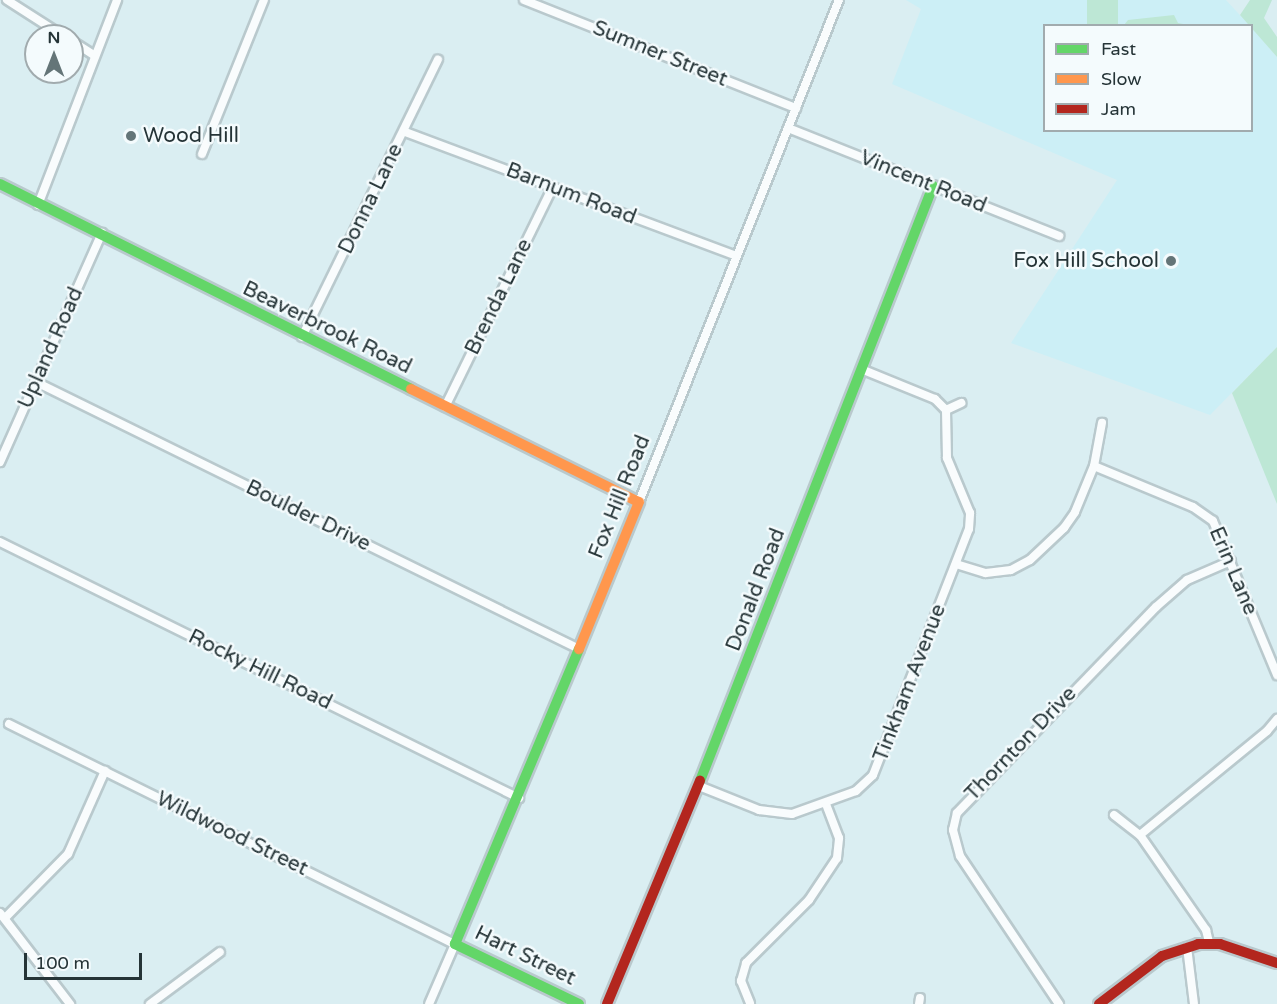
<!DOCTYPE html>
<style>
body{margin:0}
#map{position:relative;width:1277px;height:1004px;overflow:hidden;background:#daeef2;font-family:"Varela Round",sans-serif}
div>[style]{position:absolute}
.built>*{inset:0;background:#cceff6}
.green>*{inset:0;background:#bde7d5;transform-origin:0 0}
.roads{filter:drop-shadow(2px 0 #b9c9cd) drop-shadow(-2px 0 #b9c9cd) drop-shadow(0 2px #b9c9cd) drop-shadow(0 -2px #b9c9cd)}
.street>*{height:8px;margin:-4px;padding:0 4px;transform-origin:4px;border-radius:4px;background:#f9fcfd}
.fast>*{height:10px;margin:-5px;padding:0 5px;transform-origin:5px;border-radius:5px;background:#63d668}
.slow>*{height:10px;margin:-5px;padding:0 5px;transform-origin:5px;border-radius:5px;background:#ff974d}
.jam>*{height:10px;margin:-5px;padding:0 5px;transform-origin:5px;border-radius:5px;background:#b3261e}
.dots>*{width:16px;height:16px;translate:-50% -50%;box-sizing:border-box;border:3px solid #f4fbfd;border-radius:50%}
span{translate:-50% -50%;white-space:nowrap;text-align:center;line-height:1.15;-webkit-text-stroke:5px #f4fbfd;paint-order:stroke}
.street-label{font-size:21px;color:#253437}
.poi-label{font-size:21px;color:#253437}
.left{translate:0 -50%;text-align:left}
.right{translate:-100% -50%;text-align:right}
.legend{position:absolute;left:1043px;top:24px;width:210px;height:108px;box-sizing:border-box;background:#f4fbfd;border:2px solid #a1abae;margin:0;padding:8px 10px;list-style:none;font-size:18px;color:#253437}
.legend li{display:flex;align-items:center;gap:12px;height:30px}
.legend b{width:30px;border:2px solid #a1abae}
.north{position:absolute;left:24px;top:24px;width:60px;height:60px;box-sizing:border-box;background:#f4fbfd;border:2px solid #a1abae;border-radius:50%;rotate:0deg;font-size:16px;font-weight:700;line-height:24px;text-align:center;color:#253437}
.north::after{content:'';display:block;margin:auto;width:21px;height:27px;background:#647578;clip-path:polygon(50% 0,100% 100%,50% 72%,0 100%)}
.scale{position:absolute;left:24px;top:953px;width:118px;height:27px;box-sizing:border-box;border:3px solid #253437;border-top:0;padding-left:8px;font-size:18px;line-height:21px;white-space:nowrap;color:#253437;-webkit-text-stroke:4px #f4fbfd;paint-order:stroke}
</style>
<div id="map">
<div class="built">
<div style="clip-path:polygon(906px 0,1226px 0,1249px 25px,1044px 26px,1044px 130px,1252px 130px,1252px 28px,1277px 57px,1277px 347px,1210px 415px,1011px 343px,1117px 180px,892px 84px,921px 9px)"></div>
</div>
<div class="green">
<div style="left:1087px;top:0;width:31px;height:25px"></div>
<div style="clip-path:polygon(1250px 0,1272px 0,1264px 18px,1277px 37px,1277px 57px,1240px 15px)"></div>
<div style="clip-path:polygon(1174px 15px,1178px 23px,1188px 25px,1124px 25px,1128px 20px)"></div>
<div style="clip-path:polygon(1277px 347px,1277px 504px,1232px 393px)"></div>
</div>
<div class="roads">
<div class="street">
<div style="left:7px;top:0;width:67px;rotate:32.7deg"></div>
<div style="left:524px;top:0;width:293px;rotate:21.7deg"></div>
<div style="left:72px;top:41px;width:27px;rotate:33deg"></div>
<div style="left:788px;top:128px;width:292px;rotate:21.7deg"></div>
<div style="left:405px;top:132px;width:354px;rotate:20.5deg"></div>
<div style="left:202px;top:154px;width:166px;rotate:-68.1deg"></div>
<div style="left:38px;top:205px;width:220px;rotate:-68.9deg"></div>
<div style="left:302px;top:337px;width:309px;rotate:-63.9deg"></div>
<div style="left:861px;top:369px;width:80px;rotate:22.1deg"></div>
<div style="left:935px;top:399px;width:16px;rotate:45deg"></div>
<div style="left:946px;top:410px;width:17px;rotate:-25deg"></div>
<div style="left:36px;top:382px;width:605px;rotate:26.18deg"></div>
<div style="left:445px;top:407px;width:245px;rotate:-63.9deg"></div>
<div style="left:0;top:462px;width:251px;rotate:-66deg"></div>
<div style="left:1094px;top:466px;width:107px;rotate:22.5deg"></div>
<div style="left:1193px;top:507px;width:24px;rotate:35deg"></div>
<div style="left:1213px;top:521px;width:167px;rotate:67.4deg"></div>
<div style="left:639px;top:502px;width:540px;rotate:-68.28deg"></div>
<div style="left:0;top:542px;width:579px;rotate:26.26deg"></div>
<div style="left:956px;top:564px;width:31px;rotate:17deg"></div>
<div style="left:986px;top:573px;width:25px;rotate:-7deg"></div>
<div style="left:1011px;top:570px;width:21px;rotate:-28deg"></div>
<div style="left:1030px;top:560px;width:47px;rotate:-43.3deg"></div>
<div style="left:1064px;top:528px;width:19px;rotate:-55deg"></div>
<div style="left:1075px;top:512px;width:50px;rotate:-67.6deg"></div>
<div style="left:1094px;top:466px;width:44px;rotate:-79.5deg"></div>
<div style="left:9px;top:724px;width:497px;rotate:26.3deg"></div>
<div style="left:455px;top:944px;width:65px;rotate:113.4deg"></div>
<div style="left:699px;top:786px;width:65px;rotate:21.8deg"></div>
<div style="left:759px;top:810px;width:33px;rotate:7deg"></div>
<div style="left:792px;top:814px;width:68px;rotate:-19.8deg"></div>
<div style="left:856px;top:791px;width:23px;rotate:-43deg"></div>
<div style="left:873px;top:775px;width:264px;rotate:-68.7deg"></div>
<div style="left:969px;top:529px;width:16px;rotate:-86deg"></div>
<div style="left:970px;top:513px;width:60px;rotate:-112.7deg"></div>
<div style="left:947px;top:458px;width:48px;rotate:-91.2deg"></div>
<div style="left:1114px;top:815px;width:33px;rotate:38deg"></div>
<div style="left:1140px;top:835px;width:116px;rotate:55.2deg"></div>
<div style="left:1206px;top:930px;width:12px;rotate:76deg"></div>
<div style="left:1140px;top:835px;width:164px;rotate:-39.3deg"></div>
<div style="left:1267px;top:731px;width:16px;rotate:-50deg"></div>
<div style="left:0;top:913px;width:115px;rotate:52.4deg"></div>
<div style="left:5px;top:918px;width:90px;rotate:-45.5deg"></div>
<div style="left:68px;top:854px;width:91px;rotate:-66deg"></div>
<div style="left:1187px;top:947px;width:57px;rotate:83deg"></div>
<div style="left:750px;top:1003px;width:24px;rotate:-112deg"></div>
<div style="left:741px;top:981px;width:19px;rotate:-74deg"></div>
<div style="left:746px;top:963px;width:89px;rotate:-45deg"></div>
<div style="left:809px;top:900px;width:50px;rotate:-56.3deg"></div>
<div style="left:837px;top:858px;width:20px;rotate:-84deg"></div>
<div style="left:839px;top:838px;width:36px;rotate:-111deg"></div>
<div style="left:150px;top:1004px;width:87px;rotate:-36.6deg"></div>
<div style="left:919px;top:1004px;width:6px;rotate:-81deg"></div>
<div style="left:1059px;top:1004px;width:178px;rotate:-123.8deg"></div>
<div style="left:960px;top:856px;width:27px;rotate:-105deg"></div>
<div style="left:953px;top:830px;width:17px;rotate:-77deg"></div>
<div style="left:957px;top:813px;width:286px;rotate:-46deg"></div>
<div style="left:1156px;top:607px;width:41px;rotate:-41.1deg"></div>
<div style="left:1187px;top:580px;width:48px;rotate:-23.4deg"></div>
</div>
<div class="fast">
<div style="left:0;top:184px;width:459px;rotate:26.5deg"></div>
<div style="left:700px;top:781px;width:639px;rotate:-68.61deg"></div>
<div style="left:579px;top:1004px;width:138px;rotate:-154.2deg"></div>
<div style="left:455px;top:944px;width:320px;rotate:-67.2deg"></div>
</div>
<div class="slow">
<div style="left:411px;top:389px;width:254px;rotate:26.4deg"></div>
<div style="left:639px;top:502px;width:159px;rotate:112.2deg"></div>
</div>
<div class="jam">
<div style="left:607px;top:1004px;width:242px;rotate:-67.4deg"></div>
<div style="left:1099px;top:1004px;width:79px;rotate:-37.3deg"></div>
<div style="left:1162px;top:956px;width:38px;rotate:-18deg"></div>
<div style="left:1198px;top:944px;width:22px"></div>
<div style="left:1220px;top:944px;width:60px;rotate:18.4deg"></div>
</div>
</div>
<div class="dots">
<div style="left:131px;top:136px;background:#647578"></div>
<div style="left:1171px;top:261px;background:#647578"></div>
</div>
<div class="street-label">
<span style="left:660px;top:54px;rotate:22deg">Sumner Street</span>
<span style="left:923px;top:182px;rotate:22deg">Vincent Road</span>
<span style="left:571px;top:194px;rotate:21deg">Barnum Road</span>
<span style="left:371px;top:199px;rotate:-64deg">Donna Lane</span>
<span style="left:499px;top:297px;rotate:-64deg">Brenda Lane</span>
<span style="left:327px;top:328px;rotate:26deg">Beaverbrook Road</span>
<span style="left:51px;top:348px;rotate:-66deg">Upland Road</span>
<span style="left:620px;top:497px;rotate:-68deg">Fox Hill Road</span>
<span style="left:308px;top:516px;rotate:26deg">Boulder Drive</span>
<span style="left:1233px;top:571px;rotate:67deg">Erin Lane</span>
<span style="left:756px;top:590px;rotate:-69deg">Donald Road</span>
<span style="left:260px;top:670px;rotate:26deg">Rocky Hill Road</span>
<span style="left:910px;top:683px;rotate:-69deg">Tinkham Avenue</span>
<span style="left:1021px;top:744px;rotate:-46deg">Thornton Drive</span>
<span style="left:232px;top:834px;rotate:26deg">Wildwood Street</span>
<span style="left:525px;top:956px;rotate:26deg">Hart Street</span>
</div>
<div class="poi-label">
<span class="left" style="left:143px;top:136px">Wood Hill</span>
<span class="right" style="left:1159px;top:261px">Fox Hill School</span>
</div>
<ul class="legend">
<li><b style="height:8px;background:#63d668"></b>Fast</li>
<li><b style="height:8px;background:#ff974d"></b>Slow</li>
<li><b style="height:8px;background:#b3261e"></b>Jam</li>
</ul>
<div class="north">N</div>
<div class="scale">100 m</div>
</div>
